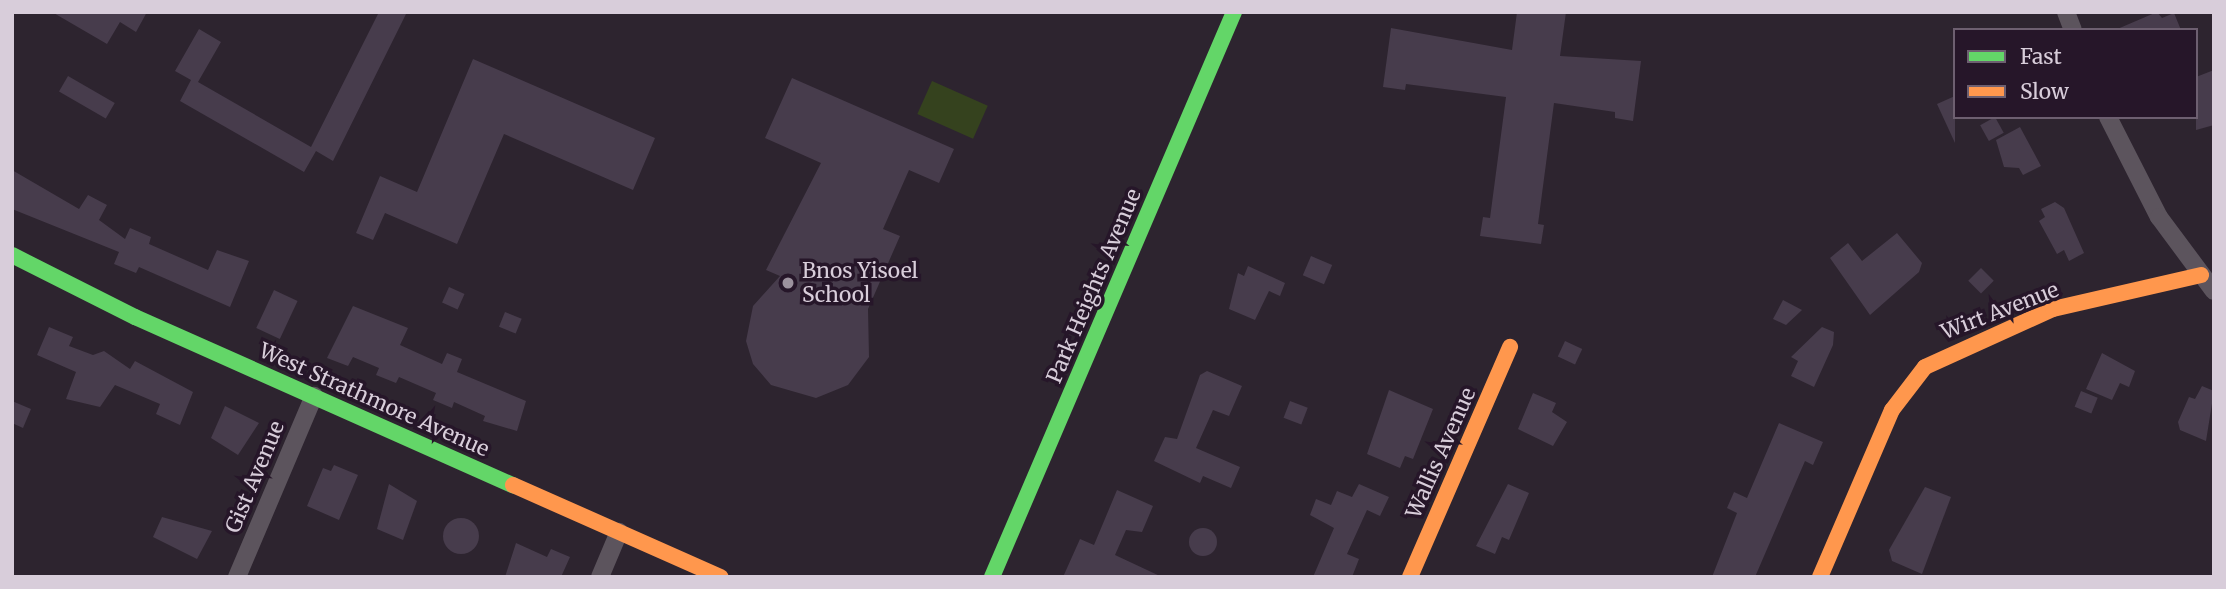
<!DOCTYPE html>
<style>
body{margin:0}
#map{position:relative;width:2226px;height:589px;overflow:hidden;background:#2d242f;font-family:Merriweather,serif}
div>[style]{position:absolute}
.green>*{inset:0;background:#35421e;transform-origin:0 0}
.building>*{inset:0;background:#473c4c;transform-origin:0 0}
.round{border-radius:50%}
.street>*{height:18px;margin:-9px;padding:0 9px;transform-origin:9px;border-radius:9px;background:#5c545d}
.fast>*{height:16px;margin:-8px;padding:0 8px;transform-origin:8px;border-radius:8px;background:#63d668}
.slow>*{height:16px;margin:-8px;padding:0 8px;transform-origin:8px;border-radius:8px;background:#ff974d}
.dots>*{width:19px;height:19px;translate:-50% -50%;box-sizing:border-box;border:4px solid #261629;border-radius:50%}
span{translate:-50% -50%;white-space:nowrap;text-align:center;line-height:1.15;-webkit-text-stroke:7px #261629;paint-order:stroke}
.poi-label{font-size:21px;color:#d8cdda}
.left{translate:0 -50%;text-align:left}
.street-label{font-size:21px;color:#d8cdda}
.frame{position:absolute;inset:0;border:14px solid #d8cdda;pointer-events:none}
.legend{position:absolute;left:1953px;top:28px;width:245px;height:91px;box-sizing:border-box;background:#261629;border:2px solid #6d5f70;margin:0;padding:9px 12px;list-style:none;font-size:21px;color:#d8cdda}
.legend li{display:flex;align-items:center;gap:14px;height:35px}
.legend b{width:35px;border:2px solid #6d5f70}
</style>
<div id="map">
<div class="green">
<div style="left:932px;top:81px;width:61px;height:36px;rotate:24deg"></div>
</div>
<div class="building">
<div style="clip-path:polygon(52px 12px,147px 12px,136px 32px,120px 22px,107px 44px)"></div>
<div style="clip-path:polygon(379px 12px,407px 12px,333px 161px,316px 151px,304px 172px,180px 101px,191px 80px,175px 71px,199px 29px,221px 42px,198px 82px,311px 147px)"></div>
<div style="clip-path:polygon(1517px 12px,1566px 12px,1560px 56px,1641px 61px,1633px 121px,1615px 118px,1615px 112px,1554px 103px,1538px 224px,1544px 225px,1541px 244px,1480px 236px,1483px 217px,1490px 218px,1506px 97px,1406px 84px,1405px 90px,1383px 87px,1391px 28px,1512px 50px)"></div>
<div style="clip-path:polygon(2157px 12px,2162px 18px,2174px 13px,2181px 30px,2115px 30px)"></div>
<div style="clip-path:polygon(473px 59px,655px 138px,633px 190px,504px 134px,457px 244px,385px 213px,373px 240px,356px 233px,380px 176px,417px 192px)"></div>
<div style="clip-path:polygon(2214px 70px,2214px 125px,2196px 130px,2196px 77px)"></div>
<div style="left:68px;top:76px;width:54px;height:18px;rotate:30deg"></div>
<div style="clip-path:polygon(792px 78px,954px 149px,939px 183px,909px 170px,883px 229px,900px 236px,868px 309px,869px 357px,848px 385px,816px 398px,771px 385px,753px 364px,746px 341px,753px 306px,780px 276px,766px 270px,821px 163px,765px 138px)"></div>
<div style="clip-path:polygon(1955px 96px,1955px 143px,1937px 104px)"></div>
<div style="left:1995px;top:117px;width:18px;height:17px;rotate:61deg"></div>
<div style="clip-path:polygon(2020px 127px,2041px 166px,2023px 175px,2019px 168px,2004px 167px,1996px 140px)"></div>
<div style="clip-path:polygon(12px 170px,79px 209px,88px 195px,107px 205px,99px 220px,125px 239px,130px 228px,151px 237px,149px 244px,208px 270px,217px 250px,249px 261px,230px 307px,139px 267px,136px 273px,114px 264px,119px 252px,12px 209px)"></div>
<div style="clip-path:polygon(2055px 202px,2064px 208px,2084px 253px,2069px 261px,2064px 250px,2057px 254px,2039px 221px,2045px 217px,2041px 209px)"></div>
<div style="clip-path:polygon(1897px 233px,1922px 263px,1919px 272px,1870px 315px,1830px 258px,1848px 243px,1862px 261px)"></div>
<div style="left:1311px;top:256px;width:23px;height:21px;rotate:23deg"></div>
<div style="clip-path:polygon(1248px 266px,1285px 283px,1280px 296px,1269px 291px,1255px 320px,1229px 309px,1238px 273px,1244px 276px)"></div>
<div style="left:1981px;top:268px;width:18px;height:18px;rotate:45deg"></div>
<div style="left:449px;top:287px;width:17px;height:17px;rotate:24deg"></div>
<div style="left:274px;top:290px;width:26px;height:42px;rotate:25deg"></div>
<div style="clip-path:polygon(1783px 300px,1802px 310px,1786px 325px,1773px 319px)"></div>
<div style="clip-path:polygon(353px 306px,408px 328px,400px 345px,442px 364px,447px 353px,462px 359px,457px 372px,526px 401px,517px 431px,483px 421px,485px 416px,454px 402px,452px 408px,433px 400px,436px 393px,399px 377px,396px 383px,376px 375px,379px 368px,353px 357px,348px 366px,327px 358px)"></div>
<div style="left:505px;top:312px;width:18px;height:16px;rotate:22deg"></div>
<div style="clip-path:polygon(49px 327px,73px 337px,69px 346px,93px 355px,104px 351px,130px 369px,135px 361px,193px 392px,180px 425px,156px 414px,160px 404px,115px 385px,100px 407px,66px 399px,76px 372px,37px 355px)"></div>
<div style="clip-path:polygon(1822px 327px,1834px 332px,1833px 345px,1814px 387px,1791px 376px,1798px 361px,1791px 357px)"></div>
<div style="left:1565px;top:341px;width:19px;height:17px;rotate:25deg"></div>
<div style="clip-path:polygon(2102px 353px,2135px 371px,2129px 387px,2120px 383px,2112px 400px,2086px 389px)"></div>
<div style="clip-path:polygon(1207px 371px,1242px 386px,1229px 416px,1213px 410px,1196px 448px,1240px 467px,1231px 488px,1203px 476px,1200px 483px,1154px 461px,1165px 437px,1177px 439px,1200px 375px)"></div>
<div style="clip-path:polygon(2202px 386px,2214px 391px,2206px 441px,2180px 430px,2178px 422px,2189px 397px,2195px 399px)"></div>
<div style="clip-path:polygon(1389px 390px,1433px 409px,1413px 459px,1405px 456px,1400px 468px,1367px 454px)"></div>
<div style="left:2081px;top:391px;width:18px;height:17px;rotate:22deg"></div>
<div style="clip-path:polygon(1533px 393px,1556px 403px,1552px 412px,1567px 422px,1553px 446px,1518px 429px)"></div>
<div style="clip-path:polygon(12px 401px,31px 409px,23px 428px,12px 423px)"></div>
<div style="left:1290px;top:401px;width:19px;height:18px;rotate:21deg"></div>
<div style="clip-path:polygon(225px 406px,259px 423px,238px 455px,211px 438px)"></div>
<div style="clip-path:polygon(1779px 423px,1823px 442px,1813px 465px,1805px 461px,1755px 577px,1712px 577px,1737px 513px,1727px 508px,1734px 492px,1747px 498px)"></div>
<div style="clip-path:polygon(334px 465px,358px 475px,339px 520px,307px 506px,323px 468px,331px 471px)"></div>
<div style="clip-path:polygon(389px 484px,417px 501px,403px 540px,377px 529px)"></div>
<div style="clip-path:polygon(1359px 484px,1389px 497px,1380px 516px,1367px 510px,1347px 554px,1359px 559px,1352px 577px,1313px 577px,1334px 528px,1310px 515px,1316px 499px,1331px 505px,1337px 491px,1352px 497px)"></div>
<div style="clip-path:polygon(1508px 484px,1529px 493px,1509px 540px,1502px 537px,1495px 554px,1476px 546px)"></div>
<div style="clip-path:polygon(1925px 487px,1951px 497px,1922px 574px,1892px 561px,1889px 550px)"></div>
<div style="clip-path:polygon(1117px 490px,1153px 506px,1142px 532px,1126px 530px,1115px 555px,1162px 577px,1063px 577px,1080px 539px,1094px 545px)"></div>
<div style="clip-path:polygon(162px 517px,212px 531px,197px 559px,153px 537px)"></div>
<div class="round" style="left:443px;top:518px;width:36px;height:36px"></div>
<div class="round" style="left:1189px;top:528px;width:28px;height:28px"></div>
<div style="clip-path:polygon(516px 543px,547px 557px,551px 549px,570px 557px,561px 577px,505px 577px)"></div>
</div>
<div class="street">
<div style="left:2066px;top:12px;width:19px;rotate:69deg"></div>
<div style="left:2108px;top:117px;width:112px;rotate:63deg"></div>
<div style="left:2159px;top:217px;width:92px;rotate:53.4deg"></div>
<div style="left:237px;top:577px;width:197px;rotate:-67deg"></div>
<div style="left:600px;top:577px;width:49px;rotate:-67.1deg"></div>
</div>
<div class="fast">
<div style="left:12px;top:255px;width:138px;rotate:26.8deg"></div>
<div style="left:135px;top:317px;width:414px;rotate:24deg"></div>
<div style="left:992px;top:577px;width:615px;rotate:-66.81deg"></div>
</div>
<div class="slow">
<div style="left:513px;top:485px;width:227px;rotate:23.9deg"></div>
<div style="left:1410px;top:577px;width:251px;rotate:-66.5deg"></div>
<div style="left:1820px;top:577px;width:182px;rotate:-66.7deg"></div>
<div style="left:1892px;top:410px;width:54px;rotate:-52.5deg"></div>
<div style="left:1925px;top:367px;width:141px;rotate:-24.4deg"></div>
<div style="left:2053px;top:309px;width:152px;rotate:-12.9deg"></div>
</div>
<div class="dots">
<div style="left:788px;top:283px;background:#9c929e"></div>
</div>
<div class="poi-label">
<span class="left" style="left:802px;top:283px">Bnos Yisoel<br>School</span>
</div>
<div class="street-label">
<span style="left:1094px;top:286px;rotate:-67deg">Park Heights Avenue</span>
<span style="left:2000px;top:311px;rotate:-21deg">Wirt Avenue</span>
<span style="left:374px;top:400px;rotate:24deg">West Strathmore Avenue</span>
<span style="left:1441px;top:453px;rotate:-66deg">Wallis Avenue</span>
<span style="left:255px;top:477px;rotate:-67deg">Gist Avenue</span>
</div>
<div class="frame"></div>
<ul class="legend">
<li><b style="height:9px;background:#63d668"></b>Fast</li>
<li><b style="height:9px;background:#ff974d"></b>Slow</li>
</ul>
</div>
